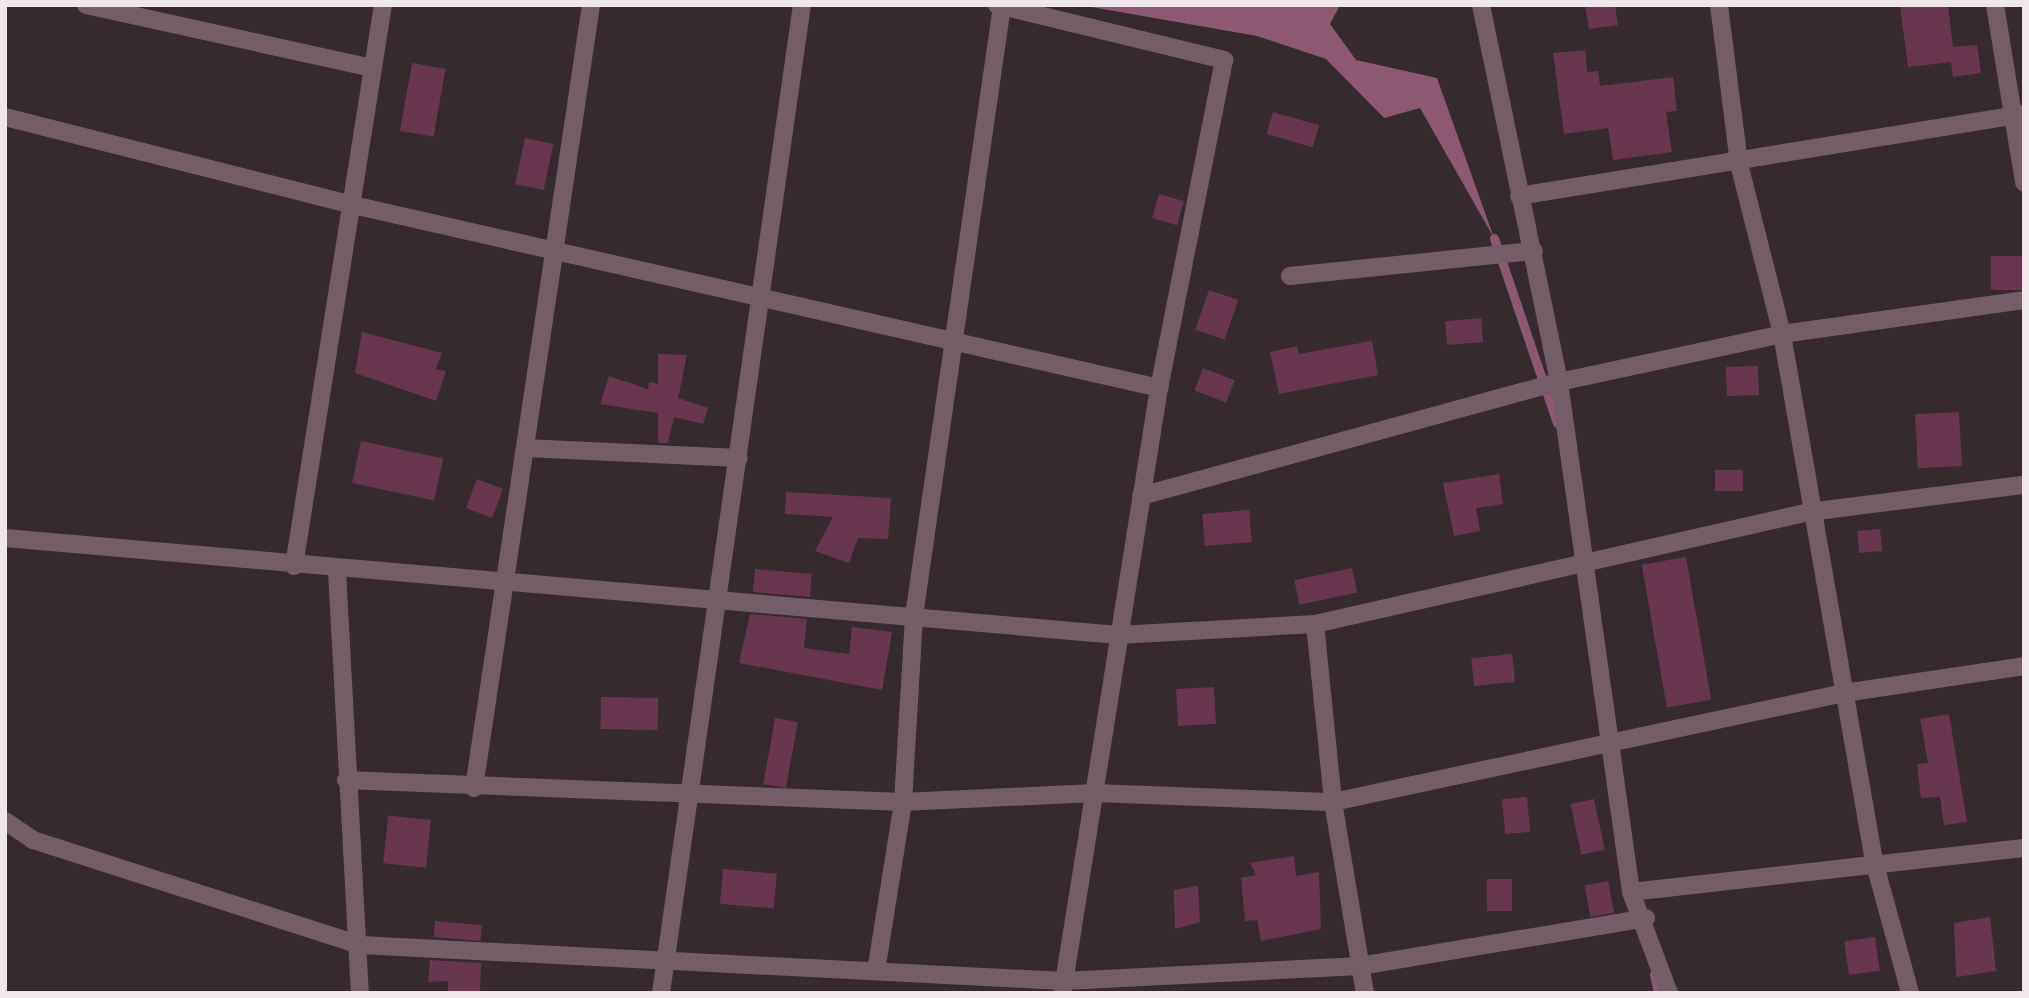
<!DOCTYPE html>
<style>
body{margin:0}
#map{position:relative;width:2029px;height:998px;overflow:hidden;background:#362a2f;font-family:"Alegreya Sans",sans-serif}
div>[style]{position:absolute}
.water>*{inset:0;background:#8d5871}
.stream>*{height:9px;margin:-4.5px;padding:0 4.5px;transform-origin:4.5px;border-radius:4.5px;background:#8d5871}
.building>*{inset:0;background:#68374f;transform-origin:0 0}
.street>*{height:18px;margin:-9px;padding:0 9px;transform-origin:9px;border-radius:9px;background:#755d67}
span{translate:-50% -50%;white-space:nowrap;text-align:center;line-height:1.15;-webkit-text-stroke:6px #362a2f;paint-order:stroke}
.frame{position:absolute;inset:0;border:7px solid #f0e7eb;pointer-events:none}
</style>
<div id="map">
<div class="water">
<div style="clip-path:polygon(1080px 5px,1340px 5px,1330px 24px,1356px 60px,1437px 78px,1494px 238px,1420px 108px,1384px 118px,1326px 59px,1257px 36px)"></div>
</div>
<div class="stream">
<div style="left:1494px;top:238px;width:195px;rotate:71.2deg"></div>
<div style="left:1654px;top:974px;width:19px;rotate:78deg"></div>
</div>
<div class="building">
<div style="clip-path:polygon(1585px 5px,1615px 5px,1618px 25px,1589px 29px)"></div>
<div style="clip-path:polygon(1900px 5px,1948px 5px,1953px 47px,1977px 45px,1981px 73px,1953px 77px,1951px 62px,1908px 67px)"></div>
<div style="clip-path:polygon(1585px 50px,1587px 72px,1598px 71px,1600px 86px,1673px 77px,1677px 111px,1666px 112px,1672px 152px,1613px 160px,1608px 128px,1564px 134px,1553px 53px)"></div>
<div style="left:412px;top:63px;width:34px;height:69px;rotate:10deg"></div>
<div style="left:1273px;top:112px;width:48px;height:23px;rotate:16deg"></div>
<div style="left:525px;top:138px;width:29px;height:47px;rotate:12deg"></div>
<div style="left:1159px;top:194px;width:26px;height:25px;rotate:16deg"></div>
<div style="left:1991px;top:256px;width:32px;height:34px"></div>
<div style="left:1209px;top:290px;width:31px;height:42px;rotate:19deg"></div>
<div style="left:1481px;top:318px;width:24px;height:36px;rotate:85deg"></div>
<div style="clip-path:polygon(362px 332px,442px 353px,436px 369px,446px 371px,436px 401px,355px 373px)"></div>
<div style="clip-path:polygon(1372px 341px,1378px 375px,1279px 394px,1270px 352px,1297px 346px,1299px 354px)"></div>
<div style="clip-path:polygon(658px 354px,687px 355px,678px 398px,708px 408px,703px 424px,674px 417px,668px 443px,658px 443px,658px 413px,600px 404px,609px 376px,648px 389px,649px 382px,658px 384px)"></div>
<div style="left:1758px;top:366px;width:29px;height:32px;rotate:88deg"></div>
<div style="left:1203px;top:368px;width:34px;height:24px;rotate:21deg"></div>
<div style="left:1959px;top:412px;width:54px;height:44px;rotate:87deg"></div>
<div style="left:361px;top:441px;width:84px;height:43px;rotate:12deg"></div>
<div style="left:1715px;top:470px;width:28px;height:21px"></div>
<div style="clip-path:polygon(1499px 474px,1503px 504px,1476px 508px,1480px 531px,1454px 536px,1443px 483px)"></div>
<div style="left:477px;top:479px;width:28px;height:31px;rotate:21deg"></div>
<div style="clip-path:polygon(786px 492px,891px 498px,888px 539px,858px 538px,849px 563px,815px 551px,833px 517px,785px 514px)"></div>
<div style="left:1249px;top:510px;width:32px;height:47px;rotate:85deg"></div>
<div style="left:1880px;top:529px;width:22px;height:23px;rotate:85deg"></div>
<div style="left:1686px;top:557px;width:145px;height:45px;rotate:80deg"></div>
<div style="left:1352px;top:568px;width:25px;height:59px;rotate:78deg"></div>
<div style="left:755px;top:569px;width:57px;height:23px;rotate:5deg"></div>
<div style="clip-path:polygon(750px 614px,807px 619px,804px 648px,849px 654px,852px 627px,892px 632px,882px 690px,739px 663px)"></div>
<div style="left:1512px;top:654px;width:28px;height:41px;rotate:84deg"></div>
<div style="left:1214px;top:687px;width:37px;height:38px;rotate:87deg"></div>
<div style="left:601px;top:697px;width:57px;height:32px;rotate:1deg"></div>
<div style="clip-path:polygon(1949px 714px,1967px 822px,1944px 825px,1940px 797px,1921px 798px,1917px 764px,1928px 763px,1920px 719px)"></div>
<div style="left:775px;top:718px;width:23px;height:67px;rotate:10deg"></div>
<div style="left:1527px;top:797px;width:35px;height:25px;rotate:85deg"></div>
<div style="left:1594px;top:799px;width:52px;height:24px;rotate:78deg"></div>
<div style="left:431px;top:820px;width:48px;height:43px;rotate:96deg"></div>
<div style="clip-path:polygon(1294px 856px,1296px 876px,1319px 872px,1321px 929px,1261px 941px,1257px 920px,1245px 921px,1241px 878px,1256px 875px,1250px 863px)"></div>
<div style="left:723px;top:869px;width:54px;height:35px;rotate:5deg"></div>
<div style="left:1487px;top:879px;width:25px;height:32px"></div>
<div style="left:1608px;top:881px;width:32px;height:24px;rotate:79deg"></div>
<div style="clip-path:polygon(1198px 886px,1200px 922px,1175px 929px,1174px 890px)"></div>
<div style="clip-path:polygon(1990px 917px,1996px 971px,1956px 977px,1954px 923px)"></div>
<div style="left:435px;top:921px;width:47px;height:16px;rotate:5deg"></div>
<div style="left:1875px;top:937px;width:34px;height:31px;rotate:82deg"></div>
<div style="clip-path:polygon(430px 960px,481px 963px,480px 993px,448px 993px,448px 981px,428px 982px)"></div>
</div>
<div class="street">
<div style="left:86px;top:5px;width:293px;rotate:12.4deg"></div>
<div style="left:997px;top:5px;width:234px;rotate:13.6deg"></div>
<div style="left:1224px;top:60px;width:334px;rotate:101.2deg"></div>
<div style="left:1159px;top:388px;width:609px;rotate:99.08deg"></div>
<div style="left:1481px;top:5px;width:385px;rotate:78.3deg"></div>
<div style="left:1559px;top:382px;width:515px;rotate:81.96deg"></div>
<div style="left:1631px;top:892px;width:108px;rotate:69.4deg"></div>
<div style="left:1719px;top:5px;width:160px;rotate:82.8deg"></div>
<div style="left:1739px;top:164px;width:175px;rotate:75.8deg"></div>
<div style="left:1782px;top:334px;width:535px;rotate:80.1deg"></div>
<div style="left:1874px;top:861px;width:137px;rotate:74.7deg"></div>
<div style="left:1995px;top:5px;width:180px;rotate:80.7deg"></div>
<div style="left:5px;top:117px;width:359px;rotate:14.2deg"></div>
<div style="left:353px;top:205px;width:827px;rotate:12.79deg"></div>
<div style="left:1519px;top:196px;width:512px;rotate:-9.22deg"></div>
<div style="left:1290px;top:276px;width:245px;rotate:-5.9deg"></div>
<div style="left:525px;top:448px;width:214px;rotate:2.7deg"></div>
<div style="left:1141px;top:496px;width:433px;rotate:-15.3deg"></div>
<div style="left:1559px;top:382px;width:228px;rotate:-12.1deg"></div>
<div style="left:1782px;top:334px;width:244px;rotate:-8deg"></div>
<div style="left:5px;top:538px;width:1117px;rotate:4.98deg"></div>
<div style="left:1118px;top:635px;width:197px;rotate:-3.2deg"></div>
<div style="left:1315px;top:624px;width:507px;rotate:-12.77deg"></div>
<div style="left:1809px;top:512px;width:217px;rotate:-7.2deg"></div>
<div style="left:294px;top:566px;width:568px;rotate:-80.99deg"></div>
<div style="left:337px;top:571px;width:423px;rotate:86.9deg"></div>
<div style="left:1315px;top:624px;width:179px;rotate:84.2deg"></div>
<div style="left:1333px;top:802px;width:194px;rotate:80.5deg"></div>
<div style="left:346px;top:780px;width:557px;rotate:2.26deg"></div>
<div style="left:903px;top:802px;width:192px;rotate:-2.7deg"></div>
<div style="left:1095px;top:793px;width:238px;rotate:2.2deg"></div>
<div style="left:1333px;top:802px;width:522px;rotate:-12.04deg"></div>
<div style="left:1844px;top:693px;width:182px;rotate:-8.5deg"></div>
<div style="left:474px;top:788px;width:792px;rotate:-81.5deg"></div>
<div style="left:5px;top:821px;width:34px;rotate:34deg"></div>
<div style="left:33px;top:840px;width:343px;rotate:17.8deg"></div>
<div style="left:360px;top:945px;width:705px;rotate:2.93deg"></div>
<div style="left:1064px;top:981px;width:296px;rotate:-2.9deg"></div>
<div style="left:1360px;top:966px;width:290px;rotate:-9.5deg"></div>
<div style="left:1631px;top:892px;width:395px;rotate:-6.4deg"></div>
<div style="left:876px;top:971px;width:171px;rotate:-80.9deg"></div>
<div style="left:903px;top:802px;width:186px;rotate:-86.6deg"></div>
<div style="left:914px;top:616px;width:616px;rotate:-81.79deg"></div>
<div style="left:661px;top:993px;width:998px;rotate:-81.88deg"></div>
</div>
<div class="frame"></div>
</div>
